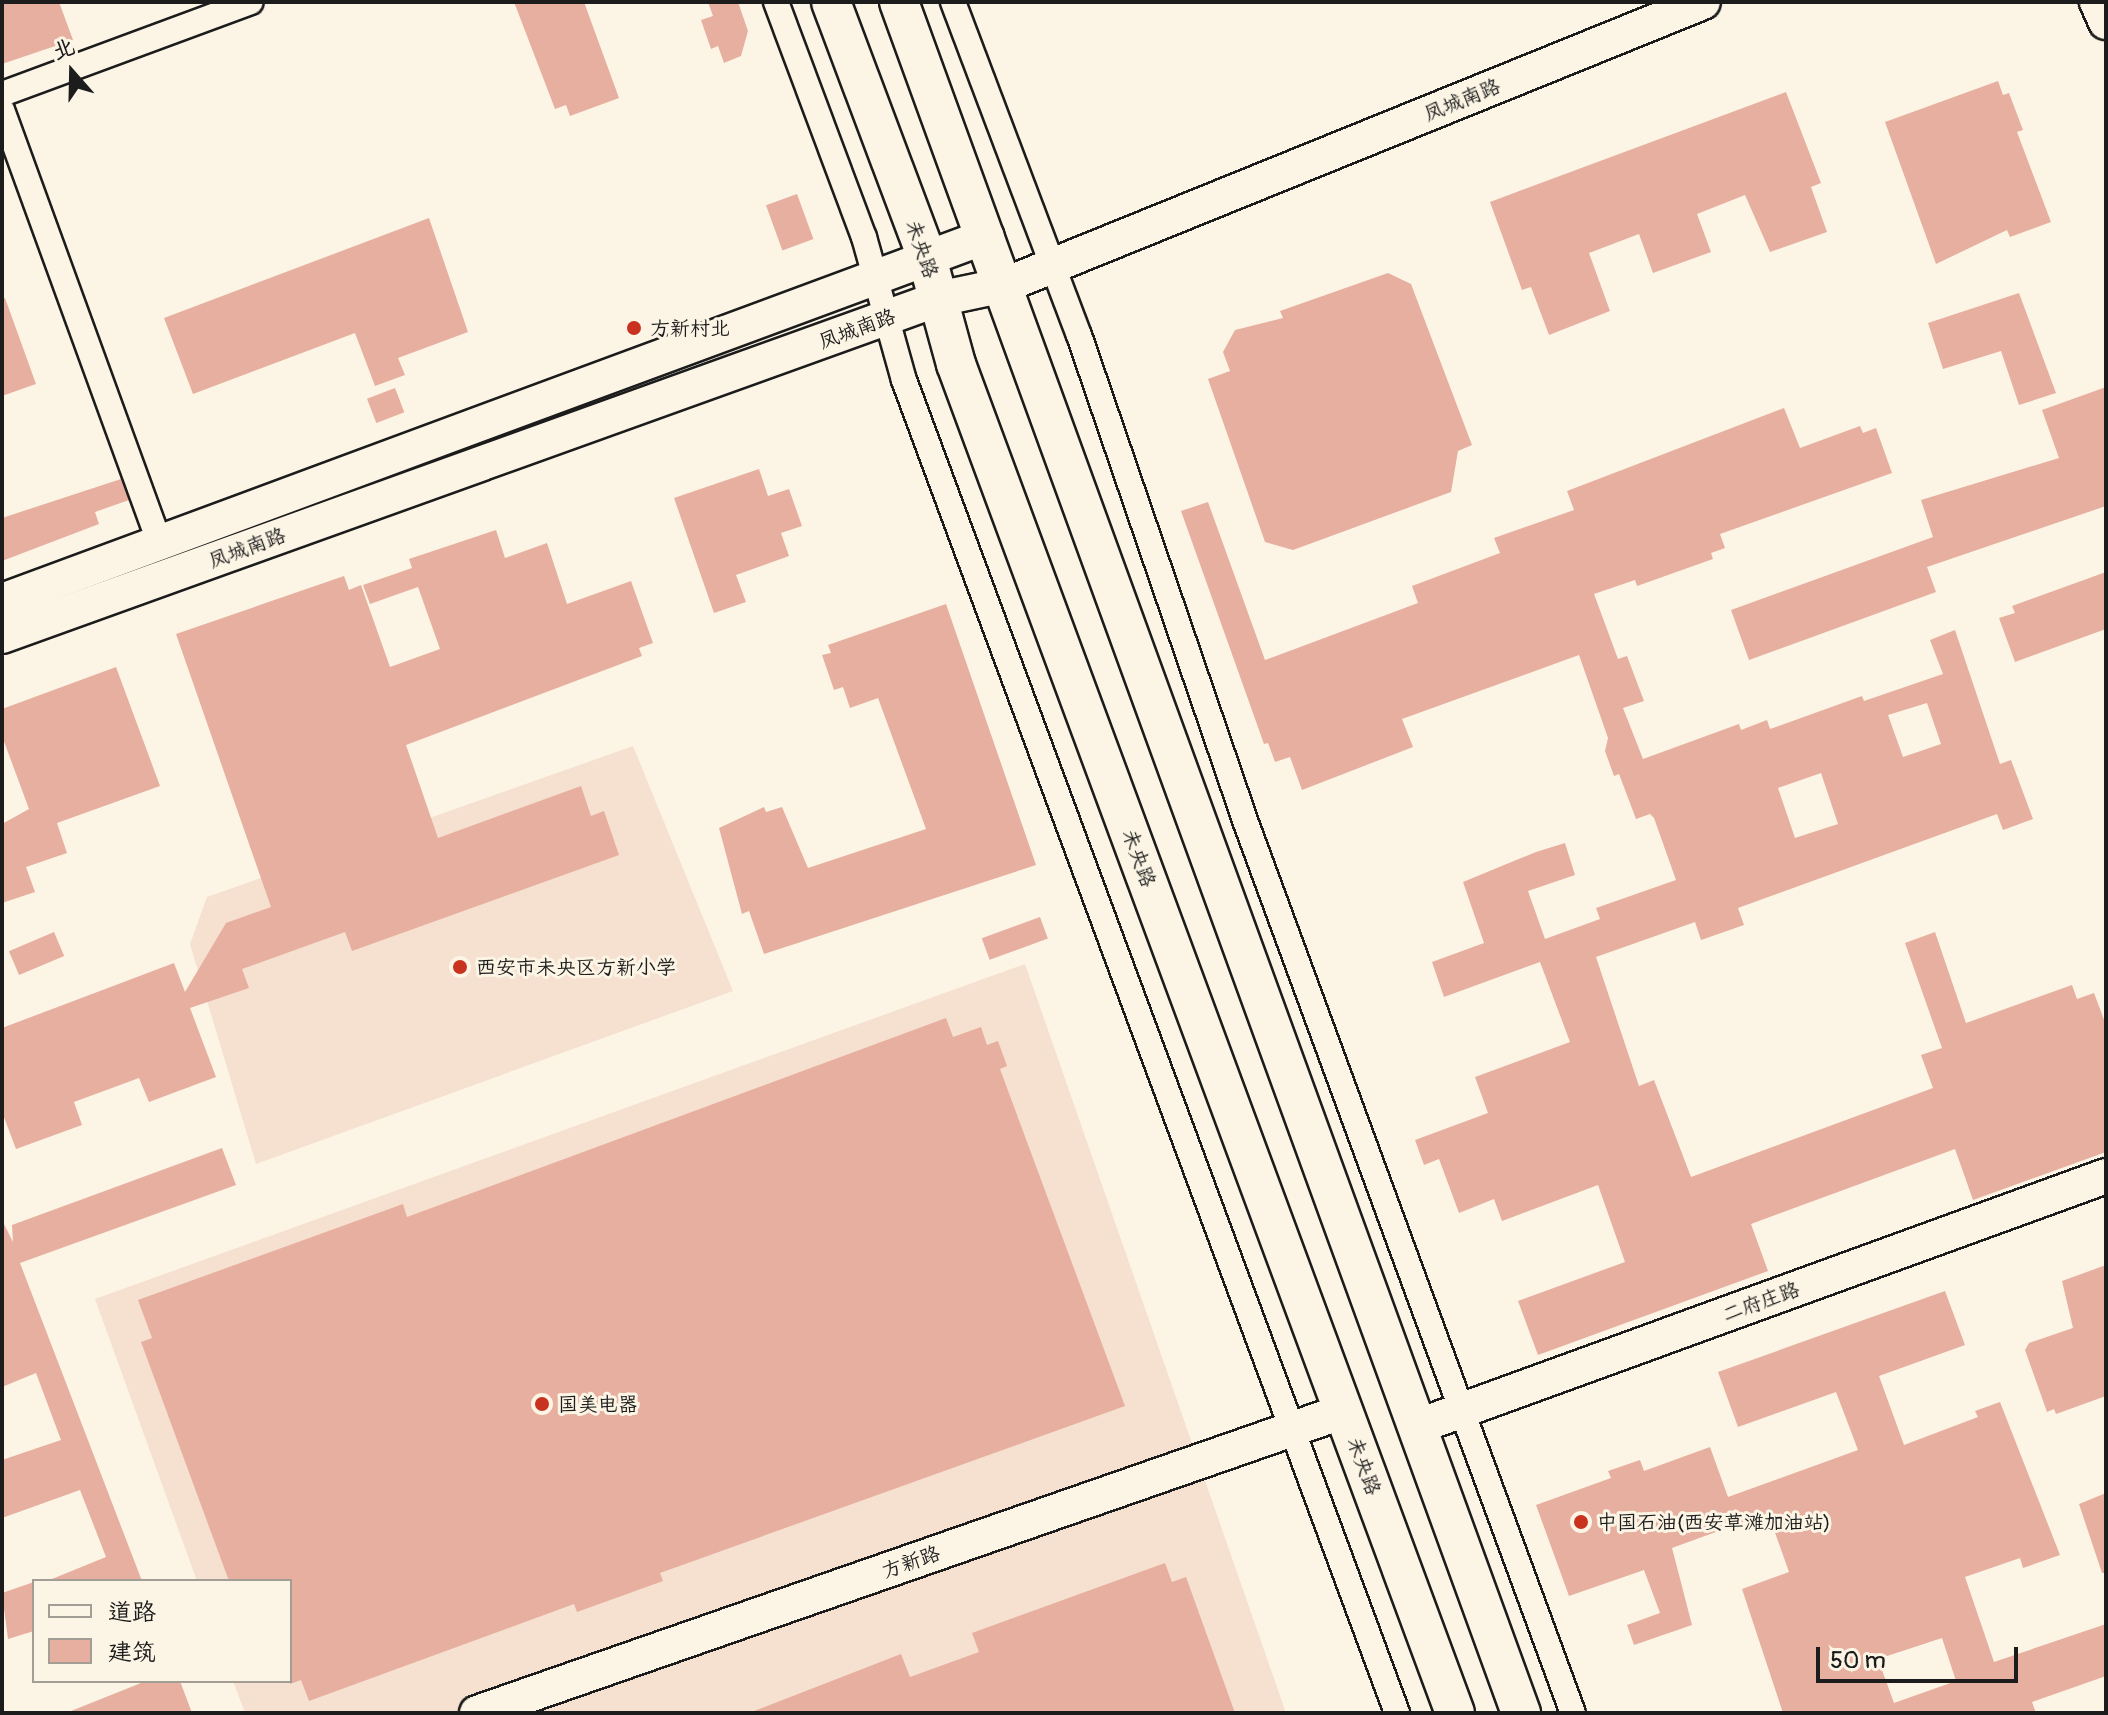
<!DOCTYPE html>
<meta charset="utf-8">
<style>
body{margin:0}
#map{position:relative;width:2108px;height:1715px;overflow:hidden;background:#fcf5e5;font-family:Pangolin,"LXGW WenKai TC",sans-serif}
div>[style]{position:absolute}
.built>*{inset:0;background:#f6e0d0}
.building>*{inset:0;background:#e7af9f;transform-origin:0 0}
.roads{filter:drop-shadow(2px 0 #1c1c1c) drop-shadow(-2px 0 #1c1c1c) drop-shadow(0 2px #1c1c1c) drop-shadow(0 -2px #1c1c1c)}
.street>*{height:24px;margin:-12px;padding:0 12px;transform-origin:12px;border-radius:12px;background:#fcf5e5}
.secondary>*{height:34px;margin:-17px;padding:0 17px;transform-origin:17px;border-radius:17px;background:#fcf5e5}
.primary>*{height:38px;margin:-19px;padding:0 19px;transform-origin:19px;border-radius:19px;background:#fcf5e5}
.dots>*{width:22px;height:22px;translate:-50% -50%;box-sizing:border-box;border:4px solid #fcf5e5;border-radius:50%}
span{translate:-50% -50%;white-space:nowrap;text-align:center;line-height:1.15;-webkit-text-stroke:6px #fcf5e5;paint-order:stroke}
.street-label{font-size:20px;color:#1c1c1c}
.poi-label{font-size:20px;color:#1c1c1c}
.left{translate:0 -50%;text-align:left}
.frame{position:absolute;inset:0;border:4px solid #1c1c1c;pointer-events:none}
.legend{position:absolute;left:32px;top:1579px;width:260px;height:104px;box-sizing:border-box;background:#fcf5e5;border:2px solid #a29e95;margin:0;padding:10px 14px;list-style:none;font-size:24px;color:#1c1c1c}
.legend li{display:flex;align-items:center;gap:16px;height:40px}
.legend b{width:40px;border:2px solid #a29e95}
.north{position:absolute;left:32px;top:32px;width:80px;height:80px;-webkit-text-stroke:6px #fcf5e5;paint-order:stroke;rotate:340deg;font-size:22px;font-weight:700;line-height:32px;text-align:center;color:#1c1c1c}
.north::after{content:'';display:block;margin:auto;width:28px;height:36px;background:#1c1c1c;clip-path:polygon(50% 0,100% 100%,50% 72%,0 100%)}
.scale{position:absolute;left:1816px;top:1647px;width:202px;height:36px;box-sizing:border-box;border:4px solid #1c1c1c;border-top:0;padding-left:10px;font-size:24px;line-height:28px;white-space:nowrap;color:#1c1c1c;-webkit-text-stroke:6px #fcf5e5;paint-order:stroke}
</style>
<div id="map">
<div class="built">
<div style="clip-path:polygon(633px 746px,733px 991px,256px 1164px,190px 944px,207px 897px)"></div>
<div style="clip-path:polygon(1025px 964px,1286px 1713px,245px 1713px,233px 1681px,290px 1681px,290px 1581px,197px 1581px,95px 1299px)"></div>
</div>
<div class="building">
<div style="clip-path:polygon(2px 2px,59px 2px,73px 40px,2px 64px)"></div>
<div style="clip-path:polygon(514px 2px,584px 2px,619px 98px,570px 116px,566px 105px,555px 109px)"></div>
<div style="clip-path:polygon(708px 2px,738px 2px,748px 31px,741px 56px,724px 63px,718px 46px,711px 49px,701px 20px,713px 16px)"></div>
<div style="clip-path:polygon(1998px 81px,2003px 95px,2009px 93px,2023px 130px,2017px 132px,2051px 222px,2010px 237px,2007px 230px,1936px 264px,1885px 122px)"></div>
<div style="clip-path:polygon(1786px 92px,1821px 183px,1811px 187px,1827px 232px,1770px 252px,1745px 195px,1697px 214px,1711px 252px,1653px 273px,1639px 234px,1589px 253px,1610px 311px,1549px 335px,1531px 287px,1522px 290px,1490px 202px)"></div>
<div style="left:797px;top:194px;width:48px;height:33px;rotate:70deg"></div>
<div style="clip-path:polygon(429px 218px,468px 332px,398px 358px,405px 375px,375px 386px,355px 333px,193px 394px,164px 318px)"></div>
<div style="clip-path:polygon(1388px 273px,1411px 284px,1472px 445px,1458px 451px,1451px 492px,1293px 550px,1265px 542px,1208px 379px,1230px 371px,1223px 352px,1235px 330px,1283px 318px,1280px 311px)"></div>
<div style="clip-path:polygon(2019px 293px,2056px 393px,2019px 405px,2001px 351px,1943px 369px,1928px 323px)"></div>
<div style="clip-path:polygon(5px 298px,36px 384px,2px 396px,2px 299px)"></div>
<div style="clip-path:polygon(2106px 387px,2106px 506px,1927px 567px,1936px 592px,1749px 660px,1731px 610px,1933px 537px,1921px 500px,2059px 458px,2042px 410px)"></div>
<div style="left:395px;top:388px;width:26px;height:30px;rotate:69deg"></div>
<div style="clip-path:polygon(evenodd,1784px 408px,1800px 448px,1860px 426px,1863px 433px,1876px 428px,1892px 473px,1720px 534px,1725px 548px,1711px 553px,1713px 559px,1637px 586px,1635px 580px,1594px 594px,1618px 659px,1627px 656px,1644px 701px,1623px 708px,1643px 759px,1739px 724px,1741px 730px,1767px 720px,1770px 729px,1862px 696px,1864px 701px,1943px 674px,1930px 640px,1955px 630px,2000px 764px,2011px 760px,2033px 819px,2003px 830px,1997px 814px,1738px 908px,1744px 925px,1701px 940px,1695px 922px,1596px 957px,1639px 1086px,1654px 1080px,1691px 1177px,1933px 1088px,1921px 1055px,1942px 1048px,1905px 943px,1935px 932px,1966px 1023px,2072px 985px,2077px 999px,2094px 993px,2106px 1025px,2106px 1152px,1973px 1200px,1955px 1149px,1751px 1224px,1768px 1271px,1538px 1355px,1518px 1301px,1625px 1262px,1598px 1185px,1502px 1221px,1494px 1199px,1459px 1213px,1439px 1159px,1424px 1165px,1415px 1140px,1488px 1113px,1475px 1077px,1570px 1042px,1540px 962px,1444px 997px,1432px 962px,1484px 943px,1463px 882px,1536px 852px,1565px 843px,1575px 875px,1528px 891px,1545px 939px,1600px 919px,1596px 908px,1676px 880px,1654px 818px,1650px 814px,1636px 819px,1619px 774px,1614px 776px,1605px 751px,1608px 738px,1579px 655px,1402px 719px,1413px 747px,1302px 790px,1290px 757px,1275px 762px,1268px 743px,1264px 744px,1181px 511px,1208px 502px,1265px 660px,1418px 603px,1412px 586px,1500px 553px,1494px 538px,1574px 510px,1567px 491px,1784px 408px,1927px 703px,1941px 744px,1903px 757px,1888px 715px,1927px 703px,1784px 408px,1821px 773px,1838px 824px,1795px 838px,1778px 788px,1821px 773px)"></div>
<div style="clip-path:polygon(759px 469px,768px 496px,789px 489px,802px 526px,781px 533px,789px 556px,736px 575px,746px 602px,714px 613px,674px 498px)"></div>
<div style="clip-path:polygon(121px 479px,129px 500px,95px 512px,99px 524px,2px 561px,2px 518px)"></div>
<div style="clip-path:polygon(496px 530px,505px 558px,547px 543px,567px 604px,631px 581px,653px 643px,639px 648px,642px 656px,406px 745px,438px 838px,581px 786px,591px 816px,604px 811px,619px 855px,352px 951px,345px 932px,242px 969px,249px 988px,190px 1008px,216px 1077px,149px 1102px,139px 1078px,74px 1102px,82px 1125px,16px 1149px,2px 1112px,2px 1028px,174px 963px,185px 992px,226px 923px,271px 907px,176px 634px,344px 576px,349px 590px,361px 585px,390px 667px,440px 649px,418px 587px,370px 604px,363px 585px,412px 568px,409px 559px)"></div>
<div style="clip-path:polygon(2106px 572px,2106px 629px,2015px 662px,1999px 618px,2015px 613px,2012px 606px)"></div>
<div style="clip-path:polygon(946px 604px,1036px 865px,764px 954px,749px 911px,742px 914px,719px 828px,764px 807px,766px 812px,782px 807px,808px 868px,926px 829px,878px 698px,850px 708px,843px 687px,834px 690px,822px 655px,831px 653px,828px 645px)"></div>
<div style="clip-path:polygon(116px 667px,160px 786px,57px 823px,67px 853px,26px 867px,35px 892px,2px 903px,2px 824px,29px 809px,2px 736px,2px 709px)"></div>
<div style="left:1040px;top:917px;width:23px;height:62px;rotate:70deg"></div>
<div style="left:54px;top:932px;width:26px;height:49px;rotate:67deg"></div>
<div style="clip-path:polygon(946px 1018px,953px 1037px,981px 1027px,987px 1045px,998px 1041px,1007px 1066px,1000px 1069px,1125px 1406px,660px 1573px,663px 1581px,577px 1612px,574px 1604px,309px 1701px,301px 1680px,290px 1684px,290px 1581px,229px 1581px,141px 1342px,152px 1338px,138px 1300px,403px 1204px,407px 1217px)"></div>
<div style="clip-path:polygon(222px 1148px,236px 1185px,20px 1263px,142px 1581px,47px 1581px,106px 1557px,80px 1490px,2px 1518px,2px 1460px,61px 1440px,36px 1373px,2px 1387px,2px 1220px,13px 1242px,12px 1225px)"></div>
<div style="clip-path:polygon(2106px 1265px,2106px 1396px,2056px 1414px,2054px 1409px,2047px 1412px,2025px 1350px,2029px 1343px,2073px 1328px,2062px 1281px)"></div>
<div style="clip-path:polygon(evenodd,1945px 1291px,1965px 1345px,1879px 1376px,1904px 1445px,1978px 1417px,1975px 1411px,2000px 1402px,2060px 1555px,2023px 1568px,2020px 1558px,1965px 1577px,1994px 1662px,2106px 1624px,2106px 1676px,2032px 1702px,2036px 1713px,1783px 1713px,1742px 1589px,1789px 1572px,1768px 1513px,1672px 1548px,1692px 1625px,1634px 1645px,1627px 1625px,1660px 1613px,1644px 1570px,1569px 1596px,1536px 1505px,1611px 1478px,1608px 1471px,1640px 1460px,1644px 1471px,1710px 1447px,1728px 1497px,1858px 1450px,1836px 1392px,1738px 1427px,1718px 1372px,1945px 1291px,1942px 1638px,1956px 1681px,1894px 1703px,1878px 1659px,1942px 1638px)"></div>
<div style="clip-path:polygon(2106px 1493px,2106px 1573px,2102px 1573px,2079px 1504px)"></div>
<div style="clip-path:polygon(1165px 1563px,1172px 1582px,1186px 1577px,1235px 1713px,749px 1713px,901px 1654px,910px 1677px,979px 1652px,972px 1633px)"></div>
<div style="clip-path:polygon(34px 1582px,34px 1631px,8px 1639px,2px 1593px)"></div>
<div style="clip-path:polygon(146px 1681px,180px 1681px,192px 1713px,66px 1713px)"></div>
</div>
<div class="roads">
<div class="street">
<div style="left:776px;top:2px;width:251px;rotate:69.5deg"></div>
<div style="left:864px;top:237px;width:148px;rotate:74.4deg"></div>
<div style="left:904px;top:380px;width:1421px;rotate:69.7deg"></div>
<div style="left:953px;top:2px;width:356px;rotate:69.3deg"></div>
<div style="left:1079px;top:335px;width:516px;rotate:71.11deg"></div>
<div style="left:1246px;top:823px;width:948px;rotate:69.83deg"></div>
<div style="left:2px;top:94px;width:265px;rotate:-20.3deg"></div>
<div style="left:2px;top:110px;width:461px;rotate:70deg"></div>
</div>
<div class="secondary">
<div style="left:2097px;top:2px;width:22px;rotate:66deg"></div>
<div style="left:2px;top:601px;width:1050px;rotate:-20.33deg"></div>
<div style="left:2px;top:636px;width:995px;rotate:-19.8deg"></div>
<div style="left:938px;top:299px;width:68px;rotate:-11.8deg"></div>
<div style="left:1005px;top:285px;width:753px;rotate:-22.07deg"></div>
<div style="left:1416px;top:1427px;width:734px;rotate:-19.99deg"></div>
<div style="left:477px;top:1713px;width:918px;rotate:-19.2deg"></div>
</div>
<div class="primary">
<div style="left:831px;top:2px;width:273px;rotate:69.4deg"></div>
<div style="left:927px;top:258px;width:110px;rotate:74.7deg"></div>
<div style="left:956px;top:364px;width:1438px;rotate:69.7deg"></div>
<div style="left:899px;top:2px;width:1821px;rotate:70.02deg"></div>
</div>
</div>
<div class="dots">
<div style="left:634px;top:328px;background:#c8321e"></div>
<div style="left:460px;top:967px;background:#c8321e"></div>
<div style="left:542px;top:1404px;background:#c8321e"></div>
<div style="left:1581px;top:1522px;background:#c8321e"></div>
</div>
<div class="street-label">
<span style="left:1462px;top:100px;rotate:-22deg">凤城南路</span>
<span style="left:922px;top:249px;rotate:71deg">未央路</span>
<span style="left:857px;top:329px;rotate:-20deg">凤城南路</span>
<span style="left:247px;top:548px;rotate:-20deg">凤城南路</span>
<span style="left:1139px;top:858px;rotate:70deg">未央路</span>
<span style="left:1761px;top:1302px;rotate:-20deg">二府庄路</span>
<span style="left:1364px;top:1466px;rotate:70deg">未央路</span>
<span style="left:911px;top:1562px;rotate:-19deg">方新路</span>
</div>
<div class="poi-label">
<span class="left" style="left:650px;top:328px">方新村北</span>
<span class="left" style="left:476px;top:967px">西安市未央区方新小学</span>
<span class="left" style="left:558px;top:1404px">国美电器</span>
<span class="left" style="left:1597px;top:1522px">中国石油(西安草滩加油站)</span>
</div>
<div class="frame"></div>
<ul class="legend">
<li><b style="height:10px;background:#fcf5e5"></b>道路</li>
<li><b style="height:22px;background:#e7af9f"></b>建筑</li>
</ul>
<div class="north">北</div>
<div class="scale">50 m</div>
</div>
